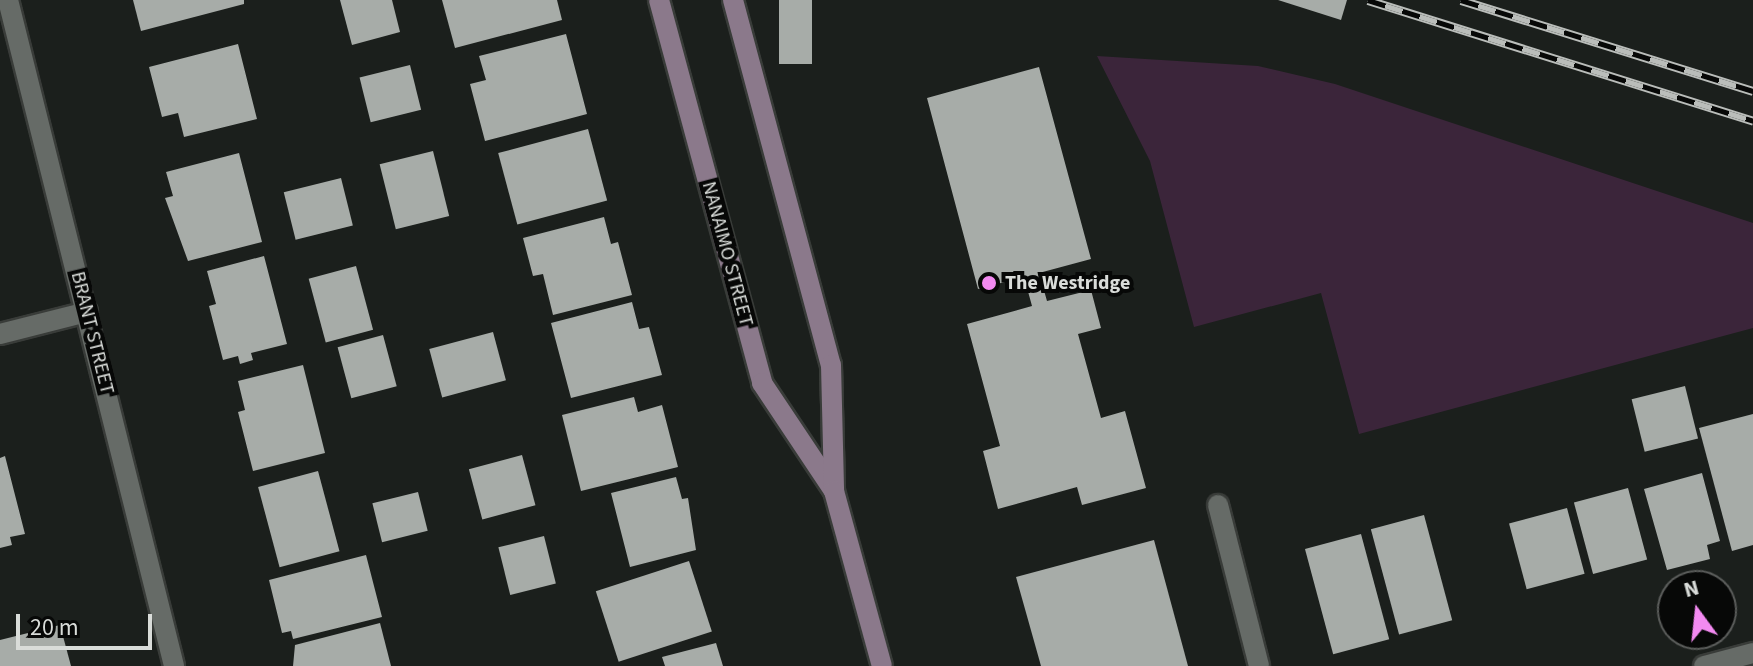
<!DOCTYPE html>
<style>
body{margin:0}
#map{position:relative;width:1753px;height:666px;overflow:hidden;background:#1b1f1c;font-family:"Source Sans 3",sans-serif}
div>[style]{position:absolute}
.green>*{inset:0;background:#3b253a}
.building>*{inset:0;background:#a7aca8;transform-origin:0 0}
.roads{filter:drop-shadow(2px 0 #393c39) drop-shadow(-2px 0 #393c39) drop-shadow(0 2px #393c39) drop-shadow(0 -2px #393c39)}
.minor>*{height:20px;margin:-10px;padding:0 10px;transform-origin:10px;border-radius:10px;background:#666b67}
.secondary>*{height:20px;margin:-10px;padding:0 10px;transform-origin:10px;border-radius:10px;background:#8b798b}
.rail>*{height:9px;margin-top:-4.5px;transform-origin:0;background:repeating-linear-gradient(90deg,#070807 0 18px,#babdba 0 36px);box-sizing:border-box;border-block:2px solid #babdba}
.dots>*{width:22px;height:22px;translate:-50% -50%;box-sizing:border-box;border:4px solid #070807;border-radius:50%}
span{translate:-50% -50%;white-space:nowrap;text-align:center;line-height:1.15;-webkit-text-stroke:8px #070807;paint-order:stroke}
.street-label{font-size:20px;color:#d9dcd9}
.poi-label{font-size:20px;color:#d9dcd9;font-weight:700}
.left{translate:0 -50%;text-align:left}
.north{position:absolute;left:1657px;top:570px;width:80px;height:80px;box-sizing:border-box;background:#070807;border:2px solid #5b5d5b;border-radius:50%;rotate:345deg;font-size:22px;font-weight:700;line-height:32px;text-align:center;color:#d9dcd9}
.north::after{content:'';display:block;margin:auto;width:28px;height:36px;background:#f38af1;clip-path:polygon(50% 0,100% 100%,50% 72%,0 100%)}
.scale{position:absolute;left:16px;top:614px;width:136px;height:36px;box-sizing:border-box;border:4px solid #d9dcd9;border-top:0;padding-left:10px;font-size:24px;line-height:28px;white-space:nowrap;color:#d9dcd9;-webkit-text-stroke:6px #070807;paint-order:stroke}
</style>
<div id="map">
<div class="green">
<div style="clip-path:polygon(1097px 56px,1258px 66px,1335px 84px,1753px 223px,1753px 328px,1359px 434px,1321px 293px,1194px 327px,1150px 161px)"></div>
</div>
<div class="building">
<div style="clip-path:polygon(133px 0,244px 0,244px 4px,141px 31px)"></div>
<div style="clip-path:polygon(340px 0,392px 0,400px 32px,352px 45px)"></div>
<div style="clip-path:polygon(442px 0,557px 0,562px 20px,455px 48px)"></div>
<div style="left:779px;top:0;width:33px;height:64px"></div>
<div style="clip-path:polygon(1278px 0,1347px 0,1341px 20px)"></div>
<div style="clip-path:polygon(566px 34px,587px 114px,485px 141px,470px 84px,486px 80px,479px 56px)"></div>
<div style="clip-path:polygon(238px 44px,257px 119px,184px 137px,178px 113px,162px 117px,149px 67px)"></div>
<div style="left:410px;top:65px;width:46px;height:52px;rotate:76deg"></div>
<div style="clip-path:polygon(1039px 67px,1091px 259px,1039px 273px,1047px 301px,1091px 290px,1101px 328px,1078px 334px,1101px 418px,1125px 411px,1146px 488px,1082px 505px,1077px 487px,998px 509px,983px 451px,1000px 446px,967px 324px,1032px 306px,1024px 277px,978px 289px,927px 98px)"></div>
<div style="left:588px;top:129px;width:74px;height:93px;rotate:75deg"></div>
<div style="left:433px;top:151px;width:67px;height:55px;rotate:76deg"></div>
<div style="clip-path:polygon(239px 153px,262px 242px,188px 261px,165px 198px,173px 196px,166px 172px)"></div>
<div style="left:341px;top:178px;width:49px;height:59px;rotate:76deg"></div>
<div style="clip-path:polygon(604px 217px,611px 244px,618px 242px,632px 295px,553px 315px,543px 274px,533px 276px,523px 238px)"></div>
<div style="clip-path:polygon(264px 256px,287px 344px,251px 353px,253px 360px,240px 364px,238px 356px,223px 360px,209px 306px,216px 304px,207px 271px)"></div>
<div style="left:356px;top:266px;width:66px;height:49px;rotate:75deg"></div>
<div style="clip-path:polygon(632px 302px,639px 329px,649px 327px,662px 375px,571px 398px,551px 323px)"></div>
<div style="left:493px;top:332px;width:50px;height:66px;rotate:75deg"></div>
<div style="left:383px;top:335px;width:53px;height:47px;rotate:75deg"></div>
<div style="clip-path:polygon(303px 365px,325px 453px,253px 471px,238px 412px,245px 410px,238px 381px)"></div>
<div style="left:1685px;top:386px;width:54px;height:55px;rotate:76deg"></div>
<div style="clip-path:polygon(634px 397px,638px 412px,662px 405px,678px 467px,581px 491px,562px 415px)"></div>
<div style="clip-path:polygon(1753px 414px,1753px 545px,1732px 551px,1699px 428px)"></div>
<div style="left:522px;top:455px;width:52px;height:55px;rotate:75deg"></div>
<div style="clip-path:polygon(5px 456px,25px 534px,10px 537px,12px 545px,0 548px,0 458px)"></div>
<div style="left:318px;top:471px;width:83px;height:62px;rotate:75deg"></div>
<div style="clip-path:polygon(1702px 473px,1720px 541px,1707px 545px,1710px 559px,1667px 570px,1644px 489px)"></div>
<div style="clip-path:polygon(676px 477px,682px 499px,688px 498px,696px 550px,630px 567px,611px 493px)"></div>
<div style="left:1628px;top:488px;width:74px;height:56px;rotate:75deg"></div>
<div style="left:418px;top:492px;width:40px;height:47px;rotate:76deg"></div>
<div style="left:1567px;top:508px;width:68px;height:60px;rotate:75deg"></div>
<div style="left:1424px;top:515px;width:109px;height:55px;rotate:75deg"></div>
<div style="left:1361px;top:534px;width:109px;height:58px;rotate:75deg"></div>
<div style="left:544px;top:536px;width:49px;height:47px;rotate:76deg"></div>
<div style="clip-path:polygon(1154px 540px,1188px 666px,1041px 666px,1016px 577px)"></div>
<div style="clip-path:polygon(366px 555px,382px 617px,293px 639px,291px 631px,282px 633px,269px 580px)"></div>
<div style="left:689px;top:561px;width:74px;height:98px;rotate:72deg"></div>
<div style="clip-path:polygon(380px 623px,391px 666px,293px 666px,295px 645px)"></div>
<div style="clip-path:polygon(60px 625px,71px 666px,0 666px,0 640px)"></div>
<div style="clip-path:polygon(716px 643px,723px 666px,665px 666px,662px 657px)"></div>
</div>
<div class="roads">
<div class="minor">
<div style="left:8px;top:0;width:686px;rotate:76deg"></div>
<div style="left:0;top:334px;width:90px;rotate:-14.2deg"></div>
<div style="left:1218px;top:505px;width:166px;rotate:75.7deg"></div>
<div style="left:1704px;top:666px;width:51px;rotate:-14.9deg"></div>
</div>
<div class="secondary">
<div style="left:659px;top:0;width:397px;rotate:74.9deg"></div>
<div style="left:762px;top:383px;width:130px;rotate:56.3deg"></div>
<div style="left:733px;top:0;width:378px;rotate:75deg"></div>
<div style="left:831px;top:365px;width:126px;rotate:88.6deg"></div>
<div style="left:834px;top:491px;width:181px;rotate:74.7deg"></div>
</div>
</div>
<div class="rail">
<div style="left:1368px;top:0;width:404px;rotate:17.4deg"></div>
<div style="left:1461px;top:0;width:306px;rotate:17.3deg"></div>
</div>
<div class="dots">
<div style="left:989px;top:283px;background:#f38af1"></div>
</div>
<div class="street-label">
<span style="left:727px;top:254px;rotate:75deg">NANAIMO STREET</span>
<span style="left:92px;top:333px;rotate:76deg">BRANT STREET</span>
</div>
<div class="poi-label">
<span class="left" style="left:1005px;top:283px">The Westridge</span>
</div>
<div class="north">N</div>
<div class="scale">20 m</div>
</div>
